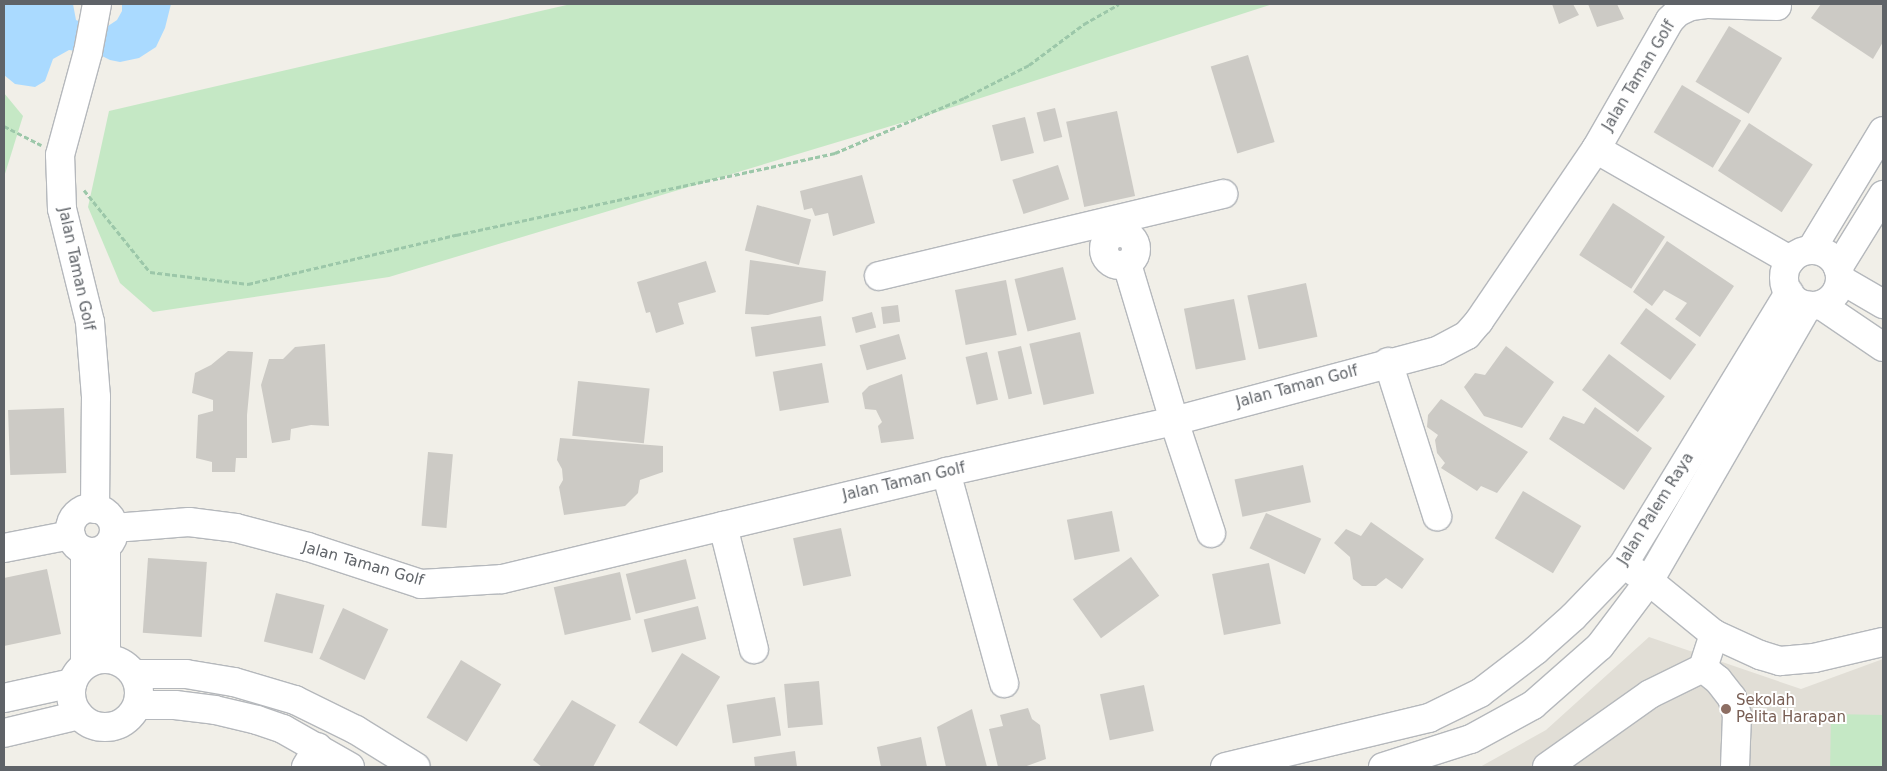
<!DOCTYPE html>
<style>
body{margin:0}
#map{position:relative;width:1887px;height:771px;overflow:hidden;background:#f1efe8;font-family:"DejaVu Sans",sans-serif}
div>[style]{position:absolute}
.education>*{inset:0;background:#e1ded6}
.green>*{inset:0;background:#c5e8c5;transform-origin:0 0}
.water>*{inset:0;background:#aadaff}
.building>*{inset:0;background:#cccac5;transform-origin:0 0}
.path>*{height:3px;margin-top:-1.5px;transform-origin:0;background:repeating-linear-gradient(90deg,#9cc7a9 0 5px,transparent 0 7.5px)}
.roads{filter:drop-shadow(1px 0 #b5b8bc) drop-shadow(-1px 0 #b5b8bc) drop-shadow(0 1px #b5b8bc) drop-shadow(0 -1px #b5b8bc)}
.minor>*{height:28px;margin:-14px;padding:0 14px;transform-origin:14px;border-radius:14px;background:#fff}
.minor>.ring{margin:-14px;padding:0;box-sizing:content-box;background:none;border:28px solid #fff;border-radius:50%}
.dots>*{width:14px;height:14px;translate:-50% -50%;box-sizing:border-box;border:2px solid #fff;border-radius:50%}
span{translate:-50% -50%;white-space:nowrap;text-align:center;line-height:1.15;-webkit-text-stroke:4px #fff;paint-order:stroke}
.street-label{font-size:15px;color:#5f6368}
.education-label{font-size:15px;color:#785e54}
.left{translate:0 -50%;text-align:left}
.frame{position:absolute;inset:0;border:5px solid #5f6368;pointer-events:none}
</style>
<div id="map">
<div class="education">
<div style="clip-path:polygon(1649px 637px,1801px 689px,1883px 659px,1883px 767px,1480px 767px,1546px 730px)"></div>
</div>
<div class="green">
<div style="clip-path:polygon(571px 4px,1273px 4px,931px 114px,389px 277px,153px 312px,120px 283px,88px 207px,109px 111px)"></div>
<div style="clip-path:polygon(4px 93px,23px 116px,4px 177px)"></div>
<div style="left:1831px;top:714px;width:52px;height:53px;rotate:1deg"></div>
</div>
<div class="water">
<div style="clip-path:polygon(4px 4px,73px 4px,76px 20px,92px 27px,108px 26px,117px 20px,122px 11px,122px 4px,171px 4px,165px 28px,156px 47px,139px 58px,120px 62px,110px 60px,98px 54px,69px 50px,53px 59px,45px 81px,35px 87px,15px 84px,4px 75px)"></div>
</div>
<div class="building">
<div style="clip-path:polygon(1552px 4px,1573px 4px,1579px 15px,1559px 24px)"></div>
<div style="clip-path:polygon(1588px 4px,1617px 4px,1624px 19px,1597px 27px)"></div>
<div style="clip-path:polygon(1821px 4px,1880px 4px,1883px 6px,1883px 42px,1873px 59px,1811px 18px)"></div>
<div style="left:1729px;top:26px;width:62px;height:65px;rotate:31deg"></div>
<div style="left:1248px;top:55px;width:91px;height:39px;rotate:73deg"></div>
<div style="left:1682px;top:85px;width:69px;height:55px;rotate:31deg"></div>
<div style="left:1055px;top:108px;width:30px;height:19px;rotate:76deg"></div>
<div style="left:1117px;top:111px;width:87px;height:52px;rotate:78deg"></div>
<div style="left:1025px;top:117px;width:37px;height:34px;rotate:76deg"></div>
<div style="left:1749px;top:123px;width:76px;height:57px;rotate:33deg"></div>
<div style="left:1058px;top:165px;width:36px;height:48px;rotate:72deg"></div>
<div style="clip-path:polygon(862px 175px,875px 223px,833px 236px,828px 213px,815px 216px,812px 208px,804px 210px,800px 191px)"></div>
<div style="left:1613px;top:203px;width:62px;height:62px;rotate:33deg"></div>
<div style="left:757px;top:205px;width:56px;height:47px;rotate:15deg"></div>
<div style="clip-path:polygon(1667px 241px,1734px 286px,1700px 337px,1675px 319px,1687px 303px,1664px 290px,1652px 306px,1633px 292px)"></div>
<div style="clip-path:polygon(750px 260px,826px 271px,823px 301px,768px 315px,745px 314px)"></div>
<div style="clip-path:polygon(706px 261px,716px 292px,678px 303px,684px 324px,656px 333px,650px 312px,646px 313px,637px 282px)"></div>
<div style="left:1063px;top:267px;width:54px;height:50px;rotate:76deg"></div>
<div style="left:1006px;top:280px;width:56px;height:52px;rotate:79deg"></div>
<div style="left:1306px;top:283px;width:55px;height:60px;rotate:78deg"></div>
<div style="left:1234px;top:299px;width:62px;height:51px;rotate:79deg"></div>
<div style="left:898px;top:305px;width:17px;height:17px;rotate:83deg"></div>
<div style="left:1646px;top:308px;width:62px;height:44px;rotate:36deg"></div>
<div style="left:872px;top:312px;width:16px;height:21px;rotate:75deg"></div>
<div style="left:821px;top:316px;width:30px;height:71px;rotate:81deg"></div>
<div style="left:1080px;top:332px;width:63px;height:52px;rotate:77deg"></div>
<div style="left:899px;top:334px;width:26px;height:41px;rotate:74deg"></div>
<div style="clip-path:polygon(325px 344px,329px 426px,311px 425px,291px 429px,290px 440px,272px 443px,261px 385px,269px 359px,283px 359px,295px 347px)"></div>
<div style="left:1021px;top:346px;width:49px;height:24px;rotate:77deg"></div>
<div style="clip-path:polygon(1506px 346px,1554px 382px,1522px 428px,1484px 416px,1464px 387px,1475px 373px,1485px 375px)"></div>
<div style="clip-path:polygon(228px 351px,253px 352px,247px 415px,247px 458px,236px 458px,235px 472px,212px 472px,212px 462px,196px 458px,198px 415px,213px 411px,213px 400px,192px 393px,195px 373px,211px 365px)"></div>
<div style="left:987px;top:352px;width:49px;height:22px;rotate:77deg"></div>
<div style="left:1609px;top:354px;width:70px;height:45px;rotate:37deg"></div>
<div style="left:822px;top:363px;width:40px;height:50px;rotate:80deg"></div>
<div style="clip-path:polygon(902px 374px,914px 439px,881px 443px,878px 426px,882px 422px,876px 410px,865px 409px,862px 393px,869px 386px)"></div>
<div style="left:578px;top:381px;width:72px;height:55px;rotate:6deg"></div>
<div style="clip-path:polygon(1441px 399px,1528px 452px,1497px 493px,1481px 486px,1477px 491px,1441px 468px,1445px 463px,1437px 453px,1435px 440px,1438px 435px,1427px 427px,1428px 415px)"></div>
<div style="clip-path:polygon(1595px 407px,1652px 448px,1624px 490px,1549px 439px,1563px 416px,1584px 424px)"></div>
<div style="left:64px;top:408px;width:65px;height:56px;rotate:88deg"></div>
<div style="clip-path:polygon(560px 438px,663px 446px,663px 472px,640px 480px,638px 493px,625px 506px,564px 515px,559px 487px,563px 480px,562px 469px,557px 460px)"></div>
<div style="left:428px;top:452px;width:25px;height:74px;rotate:5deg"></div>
<div style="left:1303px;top:465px;width:38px;height:70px;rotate:78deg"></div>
<div style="left:1523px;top:491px;width:68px;height:55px;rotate:31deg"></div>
<div style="left:1112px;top:511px;width:41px;height:46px;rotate:79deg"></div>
<div style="left:1266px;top:513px;width:61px;height:39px;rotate:25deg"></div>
<div style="clip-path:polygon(1371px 522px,1424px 559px,1402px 589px,1386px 578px,1376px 586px,1362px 586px,1353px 579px,1350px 557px,1334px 543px,1346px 529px,1361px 536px)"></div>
<div style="left:841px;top:528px;width:49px;height:49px;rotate:78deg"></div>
<div style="left:1131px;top:557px;width:48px;height:72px;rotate:54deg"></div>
<div style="left:148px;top:558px;width:59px;height:75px;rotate:4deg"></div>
<div style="left:686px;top:559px;width:41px;height:62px;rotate:76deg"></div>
<div style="left:1269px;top:563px;width:62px;height:58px;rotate:79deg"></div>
<div style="clip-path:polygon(47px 569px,61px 634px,4px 646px,4px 578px)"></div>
<div style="left:620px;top:572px;width:49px;height:68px;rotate:77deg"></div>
<div style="left:276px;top:593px;width:50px;height:50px;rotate:14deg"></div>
<div style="left:698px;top:606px;width:34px;height:56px;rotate:76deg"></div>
<div style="left:343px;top:608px;width:50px;height:56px;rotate:25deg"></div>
<div style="left:682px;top:653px;width:45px;height:82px;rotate:32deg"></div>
<div style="left:461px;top:660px;width:47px;height:67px;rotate:31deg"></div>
<div style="left:819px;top:681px;width:44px;height:35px;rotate:85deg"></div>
<div style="left:1144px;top:685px;width:47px;height:45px;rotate:78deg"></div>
<div style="left:775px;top:697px;width:39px;height:49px;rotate:81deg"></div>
<div style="clip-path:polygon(572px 700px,616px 725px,593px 767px,542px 767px,533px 760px)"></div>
<div style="clip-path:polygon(1028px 708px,1032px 719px,1040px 725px,1046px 759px,1024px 767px,998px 767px,989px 729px,1003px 726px,1000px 715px)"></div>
<div style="clip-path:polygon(972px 709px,987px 767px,946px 767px,937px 727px)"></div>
<div style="clip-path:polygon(921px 737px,927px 767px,881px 767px,877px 747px)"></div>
<div style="clip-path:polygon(795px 751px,797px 767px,755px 767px,754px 757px)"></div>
</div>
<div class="path">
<div style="left:4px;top:126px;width:42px;rotate:27.2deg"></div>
<div style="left:84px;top:190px;width:105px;rotate:51.2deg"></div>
<div style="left:150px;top:272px;width:99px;rotate:7deg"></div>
<div style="left:248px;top:284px;width:214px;rotate:-13.3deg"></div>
<div style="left:456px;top:235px;width:388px;rotate:-12.2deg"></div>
<div style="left:835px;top:153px;width:140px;rotate:-23.1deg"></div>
<div style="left:964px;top:98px;width:73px;rotate:-26.9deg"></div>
<div style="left:1029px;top:65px;width:69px;rotate:-36.7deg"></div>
<div style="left:1084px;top:24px;width:40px;rotate:-29.7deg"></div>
</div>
<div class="roads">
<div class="minor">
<div style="left:1596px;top:149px;width:224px;rotate:29.8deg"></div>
<div class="ring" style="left:1104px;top:233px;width:4px;height:4px"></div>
<div style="left:1811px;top:250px;width:139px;rotate:-58.8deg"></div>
<div class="ring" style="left:1784px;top:250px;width:28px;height:28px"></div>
<div style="left:1127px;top:264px;width:164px;rotate:73.3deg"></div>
<div style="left:1174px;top:421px;width:118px;rotate:71.7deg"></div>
<div style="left:1838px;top:268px;width:86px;rotate:-58.3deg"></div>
<div style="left:879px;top:276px;width:354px;rotate:-13.4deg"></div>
<div style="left:1840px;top:279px;width:50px;rotate:30.2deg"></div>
<div style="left:1821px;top:305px;width:75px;rotate:34.1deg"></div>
<div style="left:1388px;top:362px;width:162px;rotate:72.3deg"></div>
<div style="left:946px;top:472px;width:219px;rotate:74.6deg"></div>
<div class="ring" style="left:70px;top:508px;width:16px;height:16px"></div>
<div style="left:95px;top:509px;width:112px;rotate:-89.5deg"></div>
<div style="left:96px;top:397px;width:75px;rotate:-94.6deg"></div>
<div style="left:90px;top:322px;width:116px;rotate:-103.9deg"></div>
<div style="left:62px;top:209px;width:54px;rotate:-92.1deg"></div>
<div style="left:60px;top:155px;width:107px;rotate:-74.8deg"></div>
<div style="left:88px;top:52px;width:49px;rotate:-79.4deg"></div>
<div style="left:723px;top:526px;width:127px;rotate:75.9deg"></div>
<div style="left:114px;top:528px;width:75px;rotate:-4.6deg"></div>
<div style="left:189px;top:522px;width:47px;rotate:7.3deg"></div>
<div style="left:236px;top:528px;width:74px;rotate:14.8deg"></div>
<div style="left:308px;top:547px;width:119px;rotate:18.1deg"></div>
<div style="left:421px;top:584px;width:81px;rotate:-3.5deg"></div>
<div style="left:502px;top:579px;width:457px;rotate:-13.5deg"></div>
<div style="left:946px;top:472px;width:234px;rotate:-12.6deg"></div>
<div style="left:1174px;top:421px;width:272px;rotate:-14.9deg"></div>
<div style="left:1437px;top:351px;width:34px;rotate:-28deg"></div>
<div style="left:1467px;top:335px;width:18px;rotate:-49deg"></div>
<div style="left:1479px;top:321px;width:208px;rotate:-55.8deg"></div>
<div style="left:1596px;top:149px;width:149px;rotate:-60.2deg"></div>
<div style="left:1670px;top:20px;width:11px;rotate:-45deg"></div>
<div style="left:1678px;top:12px;width:14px;rotate:-25deg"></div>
<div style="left:1691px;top:6px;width:17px;rotate:-7deg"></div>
<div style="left:1708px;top:4px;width:69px;rotate:1.7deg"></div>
<div style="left:4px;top:548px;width:68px;rotate:-11deg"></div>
<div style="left:85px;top:551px;width:114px;rotate:90deg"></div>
<div style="left:1635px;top:572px;width:17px;rotate:33deg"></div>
<div style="left:1649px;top:581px;width:84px;rotate:39.2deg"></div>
<div style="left:1714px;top:634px;width:51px;rotate:24.5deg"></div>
<div style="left:1760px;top:655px;width:21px;rotate:17deg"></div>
<div style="left:1780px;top:661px;width:34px;rotate:-5deg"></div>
<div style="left:1814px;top:658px;width:71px;rotate:-13.1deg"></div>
<div style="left:106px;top:658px;width:110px;rotate:-90deg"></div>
<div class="ring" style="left:71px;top:659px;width:40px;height:40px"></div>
<div style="left:1703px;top:668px;width:19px;rotate:39deg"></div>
<div style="left:1718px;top:680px;width:23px;rotate:52deg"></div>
<div style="left:1732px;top:698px;width:18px;rotate:74deg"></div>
<div style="left:1737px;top:715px;width:52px;rotate:92.2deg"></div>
<div style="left:134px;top:674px;width:52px"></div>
<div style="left:186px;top:674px;width:49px;rotate:9.5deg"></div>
<div style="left:234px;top:682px;width:64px;rotate:16.4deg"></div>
<div style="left:295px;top:700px;width:68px;rotate:26.2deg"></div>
<div style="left:356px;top:730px;width:70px;rotate:31.7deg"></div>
<div style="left:4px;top:698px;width:70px;rotate:-12.4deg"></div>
<div style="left:138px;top:705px;width:37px"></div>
<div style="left:175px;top:705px;width:40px;rotate:7.1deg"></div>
<div style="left:215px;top:710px;width:43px;rotate:13.4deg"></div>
<div style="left:257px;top:720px;width:28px;rotate:19deg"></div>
<div style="left:283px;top:729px;width:77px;rotate:29.6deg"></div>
<div style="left:4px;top:733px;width:77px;rotate:-13.5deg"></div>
<div style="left:306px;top:767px;width:23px;rotate:-59deg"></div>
<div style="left:1225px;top:767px;width:210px;rotate:-13.5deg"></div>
<div style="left:1429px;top:718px;width:57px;rotate:-26.1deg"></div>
<div style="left:1480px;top:693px;width:71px;rotate:-37.5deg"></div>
<div style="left:1536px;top:650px;width:50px;rotate:-41.7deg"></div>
<div style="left:1573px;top:617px;width:72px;rotate:-46.1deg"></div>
<div style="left:1623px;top:565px;width:319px;rotate:-58.6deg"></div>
<div style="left:1383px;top:767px;width:92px;rotate:-17.7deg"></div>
<div style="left:1471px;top:739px;width:71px;rotate:-28.7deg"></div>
<div style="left:1533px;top:705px;width:89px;rotate:-41.4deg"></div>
<div style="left:1600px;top:646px;width:81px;rotate:-53deg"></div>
<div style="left:1649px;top:581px;width:318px;rotate:-60deg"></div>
<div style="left:1547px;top:767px;width:126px;rotate:-35.3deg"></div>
<div style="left:1650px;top:694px;width:59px;rotate:-26.1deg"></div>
<div style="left:1703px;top:668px;width:36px;rotate:-72deg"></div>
</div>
</div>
<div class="dots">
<div style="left:1726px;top:709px;background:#8d6e63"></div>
</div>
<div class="street-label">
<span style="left:1639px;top:76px;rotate:-59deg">Jalan Taman Golf</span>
<span style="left:76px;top:269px;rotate:78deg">Jalan Taman Golf</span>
<span style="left:1297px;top:387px;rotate:-15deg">Jalan Taman Golf</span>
<span style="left:904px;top:482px;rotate:-13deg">Jalan Taman Golf</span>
<span style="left:1656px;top:509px;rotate:-58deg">Jalan Palem Raya</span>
<span style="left:363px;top:564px;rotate:16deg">Jalan Taman Golf</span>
</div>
<div class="education-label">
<span class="left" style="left:1736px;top:709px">Sekolah<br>Pelita Harapan</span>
</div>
<div class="frame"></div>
</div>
